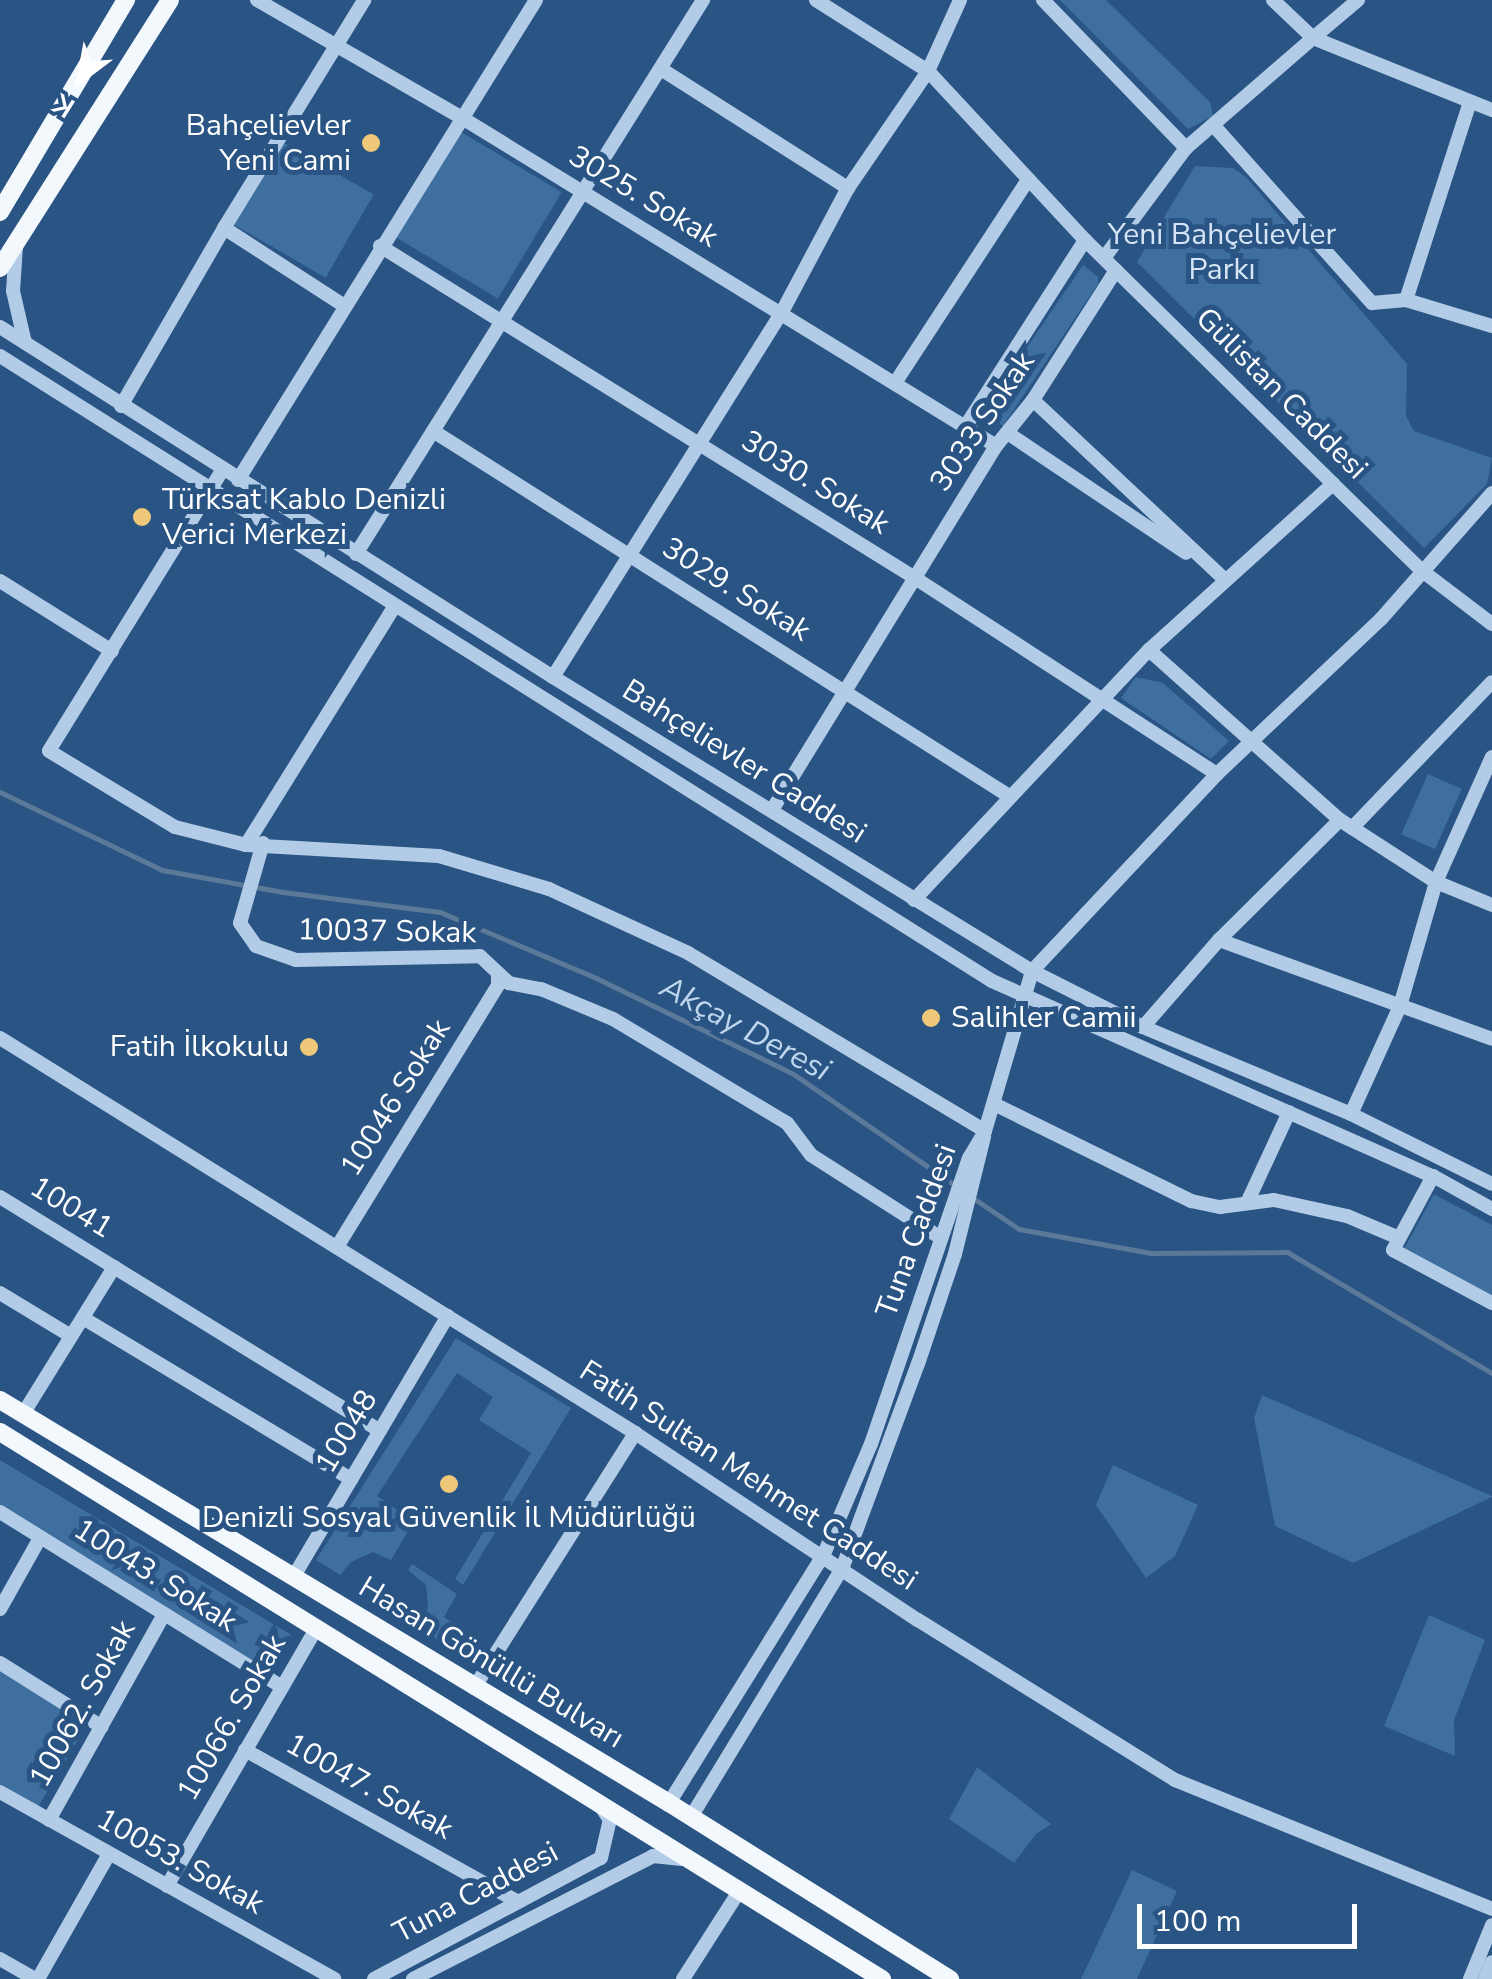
<!DOCTYPE html>
<meta charset="utf-8">
<style>
body{margin:0}
#map{position:relative;width:1492px;height:1979px;overflow:hidden;background:#295483;font-family:"Nunito Sans",sans-serif}
div>[style]{position:absolute}
.green>*{inset:0;background:#3e6f9f;transform-origin:0 0}
.stream>*{height:5px;margin:-2.5px;padding:0 2.5px;transform-origin:2.5px;border-radius:2.5px;background:#5c7999}
.minor>*{height:14px;margin:-7px;padding:0 7px;transform-origin:7px;border-radius:7px;background:#b2cce7}
.major>*{height:18px;margin:-9px;padding:0 9px;transform-origin:9px;border-radius:9px;background:#f3f8fd}
.dots>*{width:28px;height:28px;translate:-50% -50%;box-sizing:border-box;border:5px solid #295483;border-radius:50%}
span{translate:-50% -50%;white-space:nowrap;text-align:center;line-height:1.15;-webkit-text-stroke:10px #295483;paint-order:stroke}
.poi-label{font-size:30px;color:#fff}
.right{translate:-100% -50%;text-align:right}
.left{translate:0 -50%;text-align:left}
.street-label{font-size:30px;color:#fff}
.park-label{font-size:30px;color:#d5e5f5}
.water-label{font-size:32px;color:#bed6ee;font-style:italic}
.north{position:absolute;left:30px;top:30px;width:100px;height:100px;-webkit-text-stroke:8px #295483;paint-order:stroke;rotate:212deg;font-size:28px;font-weight:700;line-height:40px;text-align:center;color:#fff}
.north::after{content:'';display:block;margin:auto;width:35px;height:45px;background:#fff;clip-path:polygon(50% 0,100% 100%,50% 72%,0 100%)}
.scale{position:absolute;left:1137px;top:1904px;width:220px;height:45px;box-sizing:border-box;border:5px solid #fff;border-top:0;padding-left:12px;font-size:30px;line-height:35px;white-space:nowrap;color:#fff;-webkit-text-stroke:8px #295483;paint-order:stroke}
</style>
<div id="map">
<div class="green">
<div style="clip-path:polygon(1060px 0,1106px 0,1210px 102px,1213px 116px,1188px 129px)"></div>
<div style="left:458px;top:130px;width:121px;height:124px;rotate:31deg"></div>
<div style="left:281px;top:141px;width:107px;height:96px;rotate:30deg"></div>
<div style="clip-path:polygon(1195px 166px,1233px 168px,1246px 177px,1407px 364px,1406px 416px,1414px 431px,1492px 458px,1487px 484px,1424px 548px,1137px 262px)"></div>
<div style="clip-path:polygon(1083px 265px,1098px 277px,1098px 284px,1003px 426px,984px 410px)"></div>
<div style="clip-path:polygon(1136px 677px,1163px 683px,1229px 741px,1211px 759px,1121px 698px)"></div>
<div style="left:1428px;top:774px;width:37px;height:66px;rotate:24deg"></div>
<div style="clip-path:polygon(1434px 1194px,1492px 1225px,1492px 1299px,1403px 1251px)"></div>
<div style="clip-path:polygon(456px 1338px,571px 1408px,463px 1585px,455px 1579px,531px 1453px,479px 1420px,493px 1397px,457px 1373px,377px 1496px,414px 1521px,391px 1560px,373px 1552px,351px 1562px,340px 1575px,316px 1560px)"></div>
<div style="clip-path:polygon(1262px 1395px,1492px 1496px,1492px 1497px,1353px 1563px,1275px 1526px,1254px 1418px)"></div>
<div style="left:0;top:1460px;width:340px;height:42px;rotate:31deg"></div>
<div style="clip-path:polygon(1113px 1465px,1198px 1505px,1175px 1556px,1146px 1578px,1096px 1505px)"></div>
<div style="clip-path:polygon(412px 1564px,457px 1594px,444px 1617px,460px 1628px,442px 1642px,421px 1629px,428px 1607px,426px 1585px,408px 1570px)"></div>
<div style="clip-path:polygon(1429px 1615px,1485px 1640px,1454px 1720px,1455px 1756px,1384px 1726px)"></div>
<div style="clip-path:polygon(0 1671px,88px 1723px,38px 1807px,0 1785px)"></div>
<div style="clip-path:polygon(977px 1767px,1051px 1824px,1036px 1834px,1014px 1863px,949px 1819px)"></div>
<div style="clip-path:polygon(1132px 1870px,1177px 1891px,1137px 1979px,1081px 1979px)"></div>
</div>
<div class="stream">
<div style="left:0;top:792px;width:180px;rotate:25.7deg"></div>
<div style="left:162px;top:870px;width:123px;rotate:10.3deg"></div>
<div style="left:283px;top:892px;width:158px;rotate:7.3deg"></div>
<div style="left:440px;top:912px;width:169px;rotate:22.9deg"></div>
<div style="left:596px;top:978px;width:218px;rotate:25.9deg"></div>
<div style="left:792px;top:1073px;width:201px;rotate:34.6deg"></div>
<div style="left:970px;top:1196px;width:59px;rotate:34deg"></div>
<div style="left:1019px;top:1229px;width:134px;rotate:10.3deg"></div>
<div style="left:1151px;top:1253px;width:136px;rotate:-0.4deg"></div>
<div style="left:1287px;top:1252px;width:238px;rotate:30.6deg"></div>
</div>
<div class="minor">
<div style="left:257px;top:0;width:233px;rotate:29.9deg"></div>
<div style="left:459px;top:116px;width:630px;rotate:31.57deg"></div>
<div style="left:816px;top:0;width:133px;rotate:32.4deg"></div>
<div style="left:928px;top:71px;width:231px;rotate:47.1deg"></div>
<div style="left:1085px;top:240px;width:348px;rotate:44.5deg"></div>
<div style="left:1333px;top:484px;width:123px;rotate:44.3deg"></div>
<div style="left:1421px;top:570px;width:89px;rotate:37.3deg"></div>
<div style="left:1043px;top:0;width:206px;rotate:46deg"></div>
<div style="left:1273px;top:0;width:55px;rotate:43.5deg"></div>
<div style="left:1313px;top:38px;width:59px;rotate:-40.2deg"></div>
<div style="left:661px;top:69px;width:222px;rotate:32.5deg"></div>
<div style="left:1215px;top:127px;width:236px;rotate:48.3deg"></div>
<div style="left:1372px;top:303px;width:34px;rotate:-5deg"></div>
<div style="left:1406px;top:300px;width:90px;rotate:16.8deg"></div>
<div style="left:224px;top:228px;width:142px;rotate:32.9deg"></div>
<div style="left:16px;top:246px;width:45px;rotate:93.8deg"></div>
<div style="left:13px;top:291px;width:53px;rotate:77deg"></div>
<div style="left:380px;top:246px;width:630px;rotate:31.82deg"></div>
<div style="left:915px;top:578px;width:360px;rotate:33deg"></div>
<div style="left:1104px;top:258px;width:137px;rotate:-53.3deg"></div>
<div style="left:1186px;top:148px;width:168px;rotate:-40.9deg"></div>
<div style="left:1313px;top:38px;width:193px;rotate:21.9deg"></div>
<div style="left:1406px;top:300px;width:208px;rotate:-72.1deg"></div>
<div style="left:0;top:327px;width:654px;rotate:32.33deg"></div>
<div style="left:553px;top:677px;width:562px;rotate:31.54deg"></div>
<div style="left:1032px;top:971px;width:124px;rotate:26.8deg"></div>
<div style="left:1143px;top:1027px;width:225px;rotate:22.7deg"></div>
<div style="left:1351px;top:1114px;width:157px;rotate:26.4deg"></div>
<div style="left:0;top:356px;width:1172px;rotate:32.21deg"></div>
<div style="left:992px;top:981px;width:482px;rotate:23.9deg"></div>
<div style="left:1433px;top:1176px;width:68px;rotate:29.2deg"></div>
<div style="left:895px;top:383px;width:243px;rotate:-56.8deg"></div>
<div style="left:1033px;top:400px;width:262px;rotate:43.1deg"></div>
<div style="left:121px;top:406px;width:206px;rotate:-59.9deg"></div>
<div style="left:224px;top:228px;width:268px;rotate:-58.4deg"></div>
<div style="left:965px;top:427px;width:222px;rotate:-57.3deg"></div>
<div style="left:433px;top:431px;width:682px;rotate:32.36deg"></div>
<div style="left:1009px;top:434px;width:213px;rotate:33.9deg"></div>
<div style="left:223px;top:469px;width:331px;rotate:121.7deg"></div>
<div style="left:49px;top:751px;width:147px;rotate:31.1deg"></div>
<div style="left:175px;top:827px;width:73px;rotate:14.2deg"></div>
<div style="left:246px;top:845px;width:193px;rotate:3.3deg"></div>
<div style="left:439px;top:856px;width:115px;rotate:16.7deg"></div>
<div style="left:549px;top:889px;width:153px;rotate:24.7deg"></div>
<div style="left:688px;top:953px;width:346px;rotate:30.9deg"></div>
<div style="left:238px;top:480px;width:565px;rotate:-58.17deg"></div>
<div style="left:356px;top:554px;width:654px;rotate:-57.94deg"></div>
<div style="left:0;top:581px;width:132px;rotate:32deg"></div>
<div style="left:1149px;top:650px;width:256px;rotate:41.7deg"></div>
<div style="left:1340px;top:820px;width:114px;rotate:32.9deg"></div>
<div style="left:1436px;top:882px;width:61px;rotate:22.3deg"></div>
<div style="left:553px;top:677px;width:431px;rotate:-57.9deg"></div>
<div style="left:782px;top:312px;width:140px;rotate:-62deg"></div>
<div style="left:848px;top:188px;width:142px;rotate:-55.6deg"></div>
<div style="left:928px;top:71px;width:78px;rotate:-65.7deg"></div>
<div style="left:772px;top:810px;width:427px;rotate:-58.4deg"></div>
<div style="left:996px;top:446px;width:59px;rotate:-51.2deg"></div>
<div style="left:1033px;top:400px;width:154px;rotate:-57.4deg"></div>
<div style="left:1352px;top:828px;width:202px;rotate:-46.2deg"></div>
<div style="left:263px;top:843px;width:83px;rotate:106deg"></div>
<div style="left:240px;top:923px;width:28px;rotate:55deg"></div>
<div style="left:256px;top:946px;width:42px;rotate:19.3deg"></div>
<div style="left:296px;top:960px;width:184px;rotate:-1.2deg"></div>
<div style="left:480px;top:956px;width:40px;rotate:43deg"></div>
<div style="left:509px;top:983px;width:33px;rotate:11deg"></div>
<div style="left:541px;top:989px;width:78px;rotate:22.6deg"></div>
<div style="left:613px;top:1019px;width:203px;rotate:30.9deg"></div>
<div style="left:787px;top:1123px;width:40px;rotate:53deg"></div>
<div style="left:811px;top:1155px;width:154px;rotate:32.6deg"></div>
<div style="left:246px;top:845px;width:280px;rotate:-58.1deg"></div>
<div style="left:914px;top:900px;width:343px;rotate:-46.8deg"></div>
<div style="left:1149px;top:650px;width:248px;rotate:-42.1deg"></div>
<div style="left:1219px;top:940px;width:290px;rotate:19.9deg"></div>
<div style="left:1143px;top:1027px;width:116px;rotate:-48.9deg"></div>
<div style="left:1219px;top:940px;width:170px;rotate:-44.8deg"></div>
<div style="left:0;top:1038px;width:748px;rotate:31.88deg"></div>
<div style="left:635px;top:1433px;width:339px;rotate:33.5deg"></div>
<div style="left:918px;top:1620px;width:303px;rotate:31.9deg"></div>
<div style="left:1175px;top:1780px;width:342px;rotate:22.1deg"></div>
<div style="left:994px;top:1104px;width:220px;rotate:26.2deg"></div>
<div style="left:1191px;top:1201px;width:30px;rotate:12deg"></div>
<div style="left:1220px;top:1207px;width:54px;rotate:-7.4deg"></div>
<div style="left:1274px;top:1200px;width:75px;rotate:12.4deg"></div>
<div style="left:1347px;top:1216px;width:56px;rotate:22.9deg"></div>
<div style="left:1351px;top:1114px;width:119px;rotate:-65.6deg"></div>
<div style="left:1400px;top:1006px;width:129px;rotate:-73.8deg"></div>
<div style="left:1436px;top:882px;width:137px;rotate:-65.9deg"></div>
<div style="left:1433px;top:1176px;width:84px;rotate:118.4deg"></div>
<div style="left:1393px;top:1250px;width:112px;rotate:28.2deg"></div>
<div style="left:0;top:1197px;width:446px;rotate:31.6deg"></div>
<div style="left:1247px;top:1203px;width:100px;rotate:-65.2deg"></div>
<div style="left:337px;top:1247px;width:308px;rotate:-58.4deg"></div>
<div style="left:498px;top:985px;width:9px;rotate:-90deg"></div>
<div style="left:0;top:1293px;width:83px;rotate:31.2deg"></div>
<div style="left:83px;top:1318px;width:313px;rotate:31deg"></div>
<div style="left:23px;top:1414px;width:173px;rotate:-58.2deg"></div>
<div style="left:0;top:1512px;width:332px;rotate:31.8deg"></div>
<div style="left:294px;top:1576px;width:302px;rotate:-59.4deg"></div>
<div style="left:0;top:1609px;width:81px;rotate:-60.6deg"></div>
<div style="left:0;top:1663px;width:120px;rotate:32.1deg"></div>
<div style="left:474px;top:1688px;width:302px;rotate:-57.7deg"></div>
<div style="left:245px;top:1750px;width:312px;rotate:29.1deg"></div>
<div style="left:0;top:1792px;width:383px;rotate:29.2deg"></div>
<div style="left:669px;top:1803px;width:293px;rotate:-58.1deg"></div>
<div style="left:824px;top:1554px;width:120px;rotate:-66.9deg"></div>
<div style="left:871px;top:1444px;width:302px;rotate:-71.1deg"></div>
<div style="left:969px;top:1158px;width:31px;rotate:-59deg"></div>
<div style="left:985px;top:1131px;width:167px;rotate:-73.6deg"></div>
<div style="left:1032px;top:971px;width:270px;rotate:-46.8deg"></div>
<div style="left:1217px;top:774px;width:226px;rotate:-43.4deg"></div>
<div style="left:1381px;top:619px;width:168px;rotate:-48.6deg"></div>
<div style="left:691px;top:1817px;width:290px;rotate:-58.7deg"></div>
<div style="left:842px;top:1569px;width:219px;rotate:-69.7deg"></div>
<div style="left:918px;top:1364px;width:116px;rotate:-71.4deg"></div>
<div style="left:955px;top:1254px;width:121px;rotate:-76.1deg"></div>
<div style="left:49px;top:1820px;width:236px;rotate:-60.8deg"></div>
<div style="left:167px;top:1886px;width:297px;rotate:-59.9deg"></div>
<div style="left:0;top:1959px;width:40px;rotate:29.7deg"></div>
<div style="left:38px;top:1979px;width:144px;rotate:-60.4deg"></div>
<div style="left:374px;top:1979px;width:257px;rotate:-28.1deg"></div>
<div style="left:601px;top:1858px;width:39px;rotate:-77deg"></div>
<div style="left:610px;top:1820px;width:14px;rotate:-124deg"></div>
<div style="left:413px;top:1979px;width:270px;rotate:-27.1deg"></div>
<div style="left:653px;top:1856px;width:29px;rotate:6deg"></div>
<div style="left:683px;top:1979px;width:106px;rotate:-57.4deg"></div>
<div style="left:1470px;top:1979px;width:58px;rotate:-67.8deg"></div>
<div style="left:1485px;top:1979px;width:18px;rotate:-68deg"></div>
</div>
<div class="major">
<div style="left:0;top:212px;width:247px;rotate:-59.3deg"></div>
<div style="left:0;top:268px;width:317px;rotate:-57.6deg"></div>
<div style="left:0;top:1400px;width:781px;rotate:31.06deg"></div>
<div style="left:669px;top:1803px;width:332px;rotate:32.1deg"></div>
<div style="left:0;top:1432px;width:1038px;rotate:31.81deg"></div>
</div>
<div class="dots">
<div style="left:371px;top:143px;background:#eec779"></div>
<div style="left:142px;top:517px;background:#eec779"></div>
<div style="left:931px;top:1018px;background:#eec779"></div>
<div style="left:309px;top:1047px;background:#eec779"></div>
<div style="left:449px;top:1484px;background:#eec779"></div>
</div>
<div class="poi-label">
<span class="right" style="left:351px;top:143px">Bahçelievler<br>Yeni Cami</span>
<span class="left" style="left:162px;top:517px">Türksat Kablo Denizli<br>Verici Merkezi</span>
<span class="left" style="left:951px;top:1018px">Salihler Camii</span>
<span class="right" style="left:289px;top:1047px">Fatih İlkokulu</span>
<span style="left:449px;top:1518px">Denizli Sosyal Güvenlik İl Müdürlüğü</span>
</div>
<div class="street-label">
<span style="left:643px;top:197px;rotate:31deg">3025. Sokak</span>
<span style="left:1281px;top:394px;rotate:45deg">Gülistan Caddesi</span>
<span style="left:983px;top:422px;rotate:-56deg">3033 Sokak</span>
<span style="left:815px;top:483px;rotate:32deg">3030. Sokak</span>
<span style="left:736px;top:590px;rotate:32deg">3029. Sokak</span>
<span style="left:744px;top:762px;rotate:32deg">Bahçelievler Caddesi</span>
<span style="left:387px;top:932px;rotate:1deg">10037 Sokak</span>
<span style="left:396px;top:1098px;rotate:-58deg">10046 Sokak</span>
<span style="left:71px;top:1208px;rotate:31deg">10041</span>
<span style="left:917px;top:1231px;rotate:-70deg">Tuna Caddesi</span>
<span style="left:347px;top:1432px;rotate:-59deg">10048</span>
<span style="left:748px;top:1476px;rotate:33deg">Fatih Sultan Mehmet Caddesi</span>
<span style="left:155px;top:1576px;rotate:32deg">10043. Sokak</span>
<span style="left:491px;top:1663px;rotate:31deg">Hasan Gönüllü Bulvarı</span>
<span style="left:83px;top:1704px;rotate:-61deg">10062. Sokak</span>
<span style="left:232px;top:1718px;rotate:-60deg">10066. Sokak</span>
<span style="left:369px;top:1787px;rotate:29deg">10047. Sokak</span>
<span style="left:180px;top:1862px;rotate:29deg">10053. Sokak</span>
<span style="left:476px;top:1893px;rotate:-28deg">Tuna Caddesi</span>
</div>
<div class="park-label">
<span style="left:1222px;top:252px">Yeni Bahçelievler<br>Parkı</span>
</div>
<div class="water-label">
<span style="left:745px;top:1029px;rotate:28deg">Akçay Deresi</span>
</div>
<div class="north">K</div>
<div class="scale">100 m</div>
</div>
